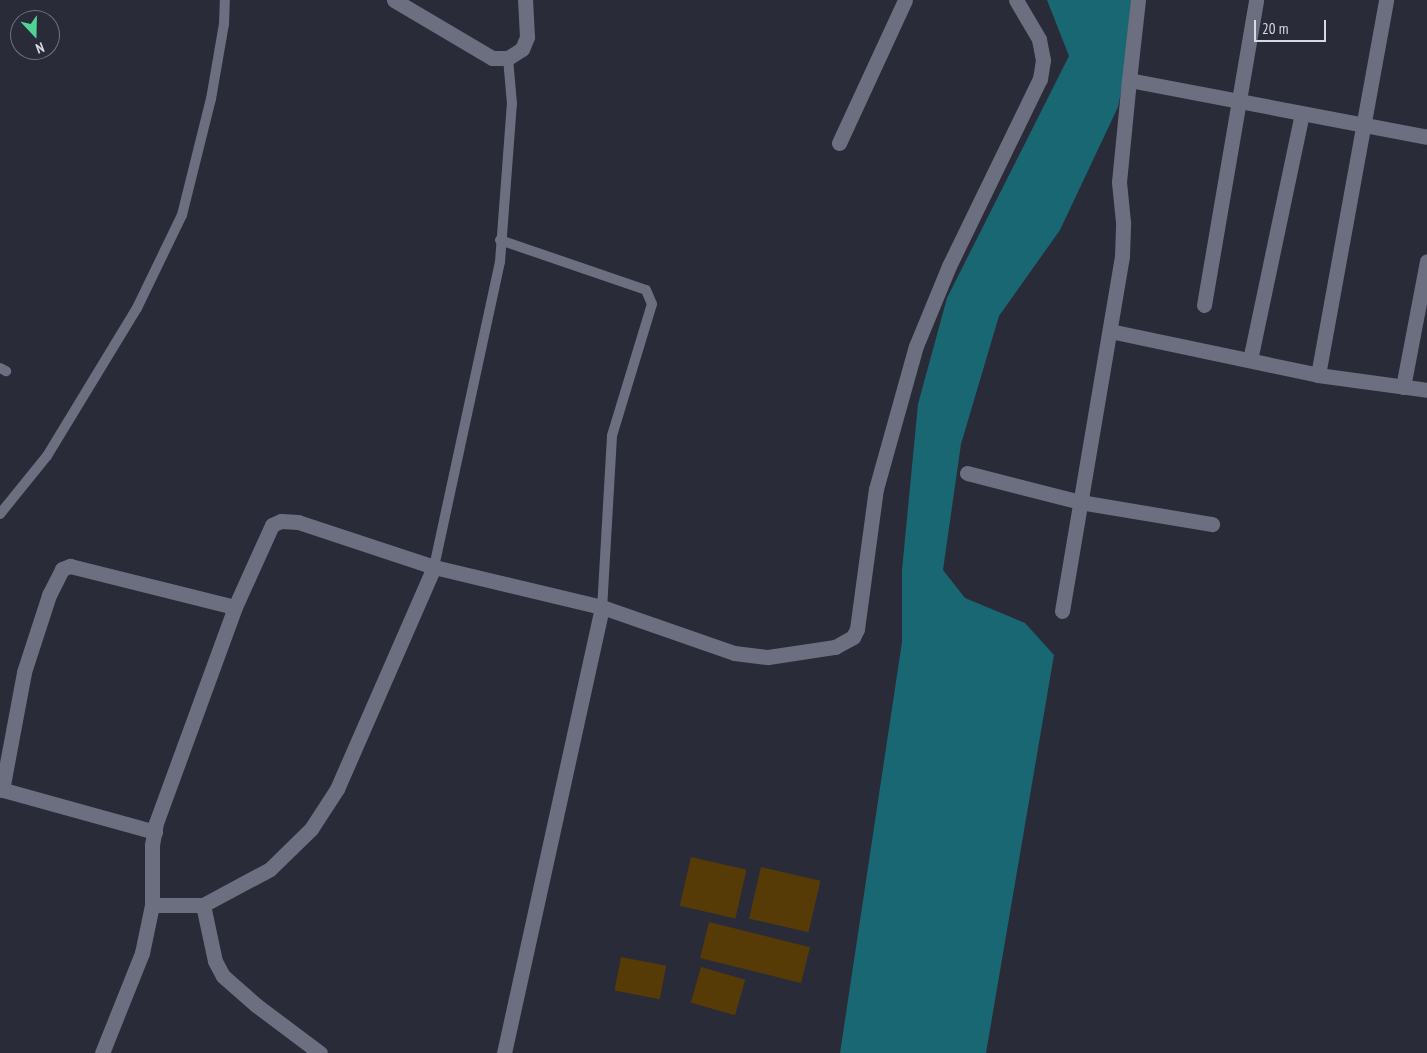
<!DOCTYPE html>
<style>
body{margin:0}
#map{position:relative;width:1427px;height:1053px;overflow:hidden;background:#292b39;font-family:"PT Sans Narrow",sans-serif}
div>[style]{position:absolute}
.water>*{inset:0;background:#186772}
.building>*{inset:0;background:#573b07;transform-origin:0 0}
.lane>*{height:10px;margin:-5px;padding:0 5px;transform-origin:5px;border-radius:5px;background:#6c6f80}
.street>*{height:15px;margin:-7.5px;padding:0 7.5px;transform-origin:7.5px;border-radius:7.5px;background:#6c6f80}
span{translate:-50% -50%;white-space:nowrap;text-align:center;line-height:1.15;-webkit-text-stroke:4.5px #292b39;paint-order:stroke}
.north{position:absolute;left:10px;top:10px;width:50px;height:50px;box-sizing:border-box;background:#292b39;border:1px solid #6f717d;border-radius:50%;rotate:159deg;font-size:14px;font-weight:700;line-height:20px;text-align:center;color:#d8dae3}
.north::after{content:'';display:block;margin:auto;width:18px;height:22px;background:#51d398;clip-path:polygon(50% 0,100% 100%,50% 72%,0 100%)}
.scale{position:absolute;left:1254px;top:20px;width:72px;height:22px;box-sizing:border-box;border:2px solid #d8dae3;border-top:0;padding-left:6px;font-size:15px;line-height:18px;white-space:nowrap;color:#d8dae3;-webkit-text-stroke:4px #292b39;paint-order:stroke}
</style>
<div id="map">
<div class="water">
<div style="clip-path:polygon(1047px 0,1133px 0,1136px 19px,1118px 107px,1060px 230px,999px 316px,961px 444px,943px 570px,965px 598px,1025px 623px,1054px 655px,986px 1053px,840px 1053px,902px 642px,902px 570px,918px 404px,947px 298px,1069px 56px)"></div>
</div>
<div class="building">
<div style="left:691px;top:857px;width:57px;height:50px;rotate:13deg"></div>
<div style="left:761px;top:867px;width:61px;height:53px;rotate:13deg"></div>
<div style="left:709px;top:922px;width:104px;height:37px;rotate:14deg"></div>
<div style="left:621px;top:957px;width:46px;height:34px;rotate:11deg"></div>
<div style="left:701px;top:967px;width:46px;height:37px;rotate:16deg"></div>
</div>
<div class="lane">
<div style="left:500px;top:240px;width:154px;rotate:18.9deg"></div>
<div style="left:646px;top:290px;width:15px;rotate:67deg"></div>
<div style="left:652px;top:304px;width:138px;rotate:106.9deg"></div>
<div style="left:612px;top:436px;width:171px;rotate:93.3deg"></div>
<div style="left:0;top:368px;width:7px;rotate:27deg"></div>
<div style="left:0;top:514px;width:75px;rotate:-51deg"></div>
<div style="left:47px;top:456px;width:173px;rotate:-58.7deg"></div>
<div style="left:137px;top:308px;width:103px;rotate:-64.2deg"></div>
<div style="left:182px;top:215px;width:120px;rotate:-76deg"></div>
<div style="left:211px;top:99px;width:76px;rotate:-80.2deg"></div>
<div style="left:224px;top:24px;width:24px;rotate:-88deg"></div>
<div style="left:434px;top:567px;width:312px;rotate:-77.8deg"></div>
<div style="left:500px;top:262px;width:158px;rotate:-85.7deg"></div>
<div style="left:512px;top:104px;width:46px;rotate:-95deg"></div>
</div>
<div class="street">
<div style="left:394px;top:0;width:114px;rotate:30.6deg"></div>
<div style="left:492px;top:58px;width:16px"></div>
<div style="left:508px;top:58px;width:17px;rotate:-33deg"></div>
<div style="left:522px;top:49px;width:13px;rotate:-67deg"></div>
<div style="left:527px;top:37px;width:37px;rotate:-93deg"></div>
<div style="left:1138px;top:0;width:81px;rotate:96.4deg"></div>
<div style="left:1129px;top:80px;width:303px;rotate:10.8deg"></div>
<div style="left:839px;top:143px;width:157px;rotate:-65.2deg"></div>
<div style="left:1204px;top:305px;width:309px;rotate:-80.3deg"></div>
<div style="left:1110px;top:331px;width:213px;rotate:11.9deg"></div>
<div style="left:1318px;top:375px;width:110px;rotate:7.8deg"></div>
<div style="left:1250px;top:360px;width:252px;rotate:-78.1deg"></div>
<div style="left:1318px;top:375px;width:381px;rotate:-79.7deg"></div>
<div style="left:1403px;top:387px;width:128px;rotate:-79.2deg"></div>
<div style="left:967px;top:473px;width:117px;rotate:14.4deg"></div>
<div style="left:1080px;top:502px;width:134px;rotate:9.5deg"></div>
<div style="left:1062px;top:611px;width:360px;rotate:-80.4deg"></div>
<div style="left:1122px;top:256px;width:34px;rotate:-88deg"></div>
<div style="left:1123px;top:222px;width:40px;rotate:-95.7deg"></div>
<div style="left:1119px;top:182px;width:102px;rotate:-84.4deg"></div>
<div style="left:0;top:789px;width:161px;rotate:15.5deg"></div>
<div style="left:2px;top:790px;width:120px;rotate:-79.4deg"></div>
<div style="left:24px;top:672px;width:81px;rotate:-72deg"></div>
<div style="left:49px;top:595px;width:29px;rotate:-63deg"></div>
<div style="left:62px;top:569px;width:9px;rotate:-21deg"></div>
<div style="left:70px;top:566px;width:170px;rotate:14deg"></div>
<div style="left:152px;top:905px;width:60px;rotate:-90deg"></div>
<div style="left:152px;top:845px;width:22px;rotate:-80deg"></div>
<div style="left:156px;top:823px;width:230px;rotate:-69.9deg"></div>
<div style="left:235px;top:607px;width:90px;rotate:-65.7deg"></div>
<div style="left:272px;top:525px;width:10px;rotate:-24deg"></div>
<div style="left:281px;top:521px;width:17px;rotate:3deg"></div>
<div style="left:298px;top:522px;width:143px;rotate:18.3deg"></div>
<div style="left:434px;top:567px;width:173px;rotate:13.4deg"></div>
<div style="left:602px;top:607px;width:140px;rotate:19.2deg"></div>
<div style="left:734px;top:653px;width:34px;rotate:7deg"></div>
<div style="left:768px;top:657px;width:68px;rotate:-8.5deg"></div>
<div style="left:835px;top:647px;width:21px;rotate:-29deg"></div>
<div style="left:853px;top:637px;width:9px;rotate:-63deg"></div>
<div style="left:857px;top:629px;width:141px;rotate:-82.3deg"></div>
<div style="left:876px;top:489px;width:148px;rotate:-74.4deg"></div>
<div style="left:916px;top:346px;width:87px;rotate:-67.6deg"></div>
<div style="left:949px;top:266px;width:208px;rotate:-64.1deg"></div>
<div style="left:1040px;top:79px;width:19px;rotate:-81deg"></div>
<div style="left:1043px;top:60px;width:21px;rotate:-101deg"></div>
<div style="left:1039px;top:39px;width:45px;rotate:-120.5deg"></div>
<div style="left:203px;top:905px;width:57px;rotate:77.9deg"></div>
<div style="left:215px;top:961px;width:17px;rotate:62deg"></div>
<div style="left:223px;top:976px;width:44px;rotate:41.3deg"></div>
<div style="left:256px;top:1005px;width:80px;rotate:36.9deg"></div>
<div style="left:102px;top:1053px;width:108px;rotate:-68.2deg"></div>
<div style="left:142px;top:953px;width:49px;rotate:-78.2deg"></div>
<div style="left:152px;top:905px;width:51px"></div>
<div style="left:203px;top:905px;width:76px;rotate:-28.2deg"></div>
<div style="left:270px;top:869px;width:57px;rotate:-44.3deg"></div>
<div style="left:311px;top:829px;width:48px;rotate:-57deg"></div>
<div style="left:337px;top:789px;width:242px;rotate:-66.4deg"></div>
<div style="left:504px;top:1053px;width:457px;rotate:-77.6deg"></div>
</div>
<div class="north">N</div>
<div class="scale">20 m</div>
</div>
